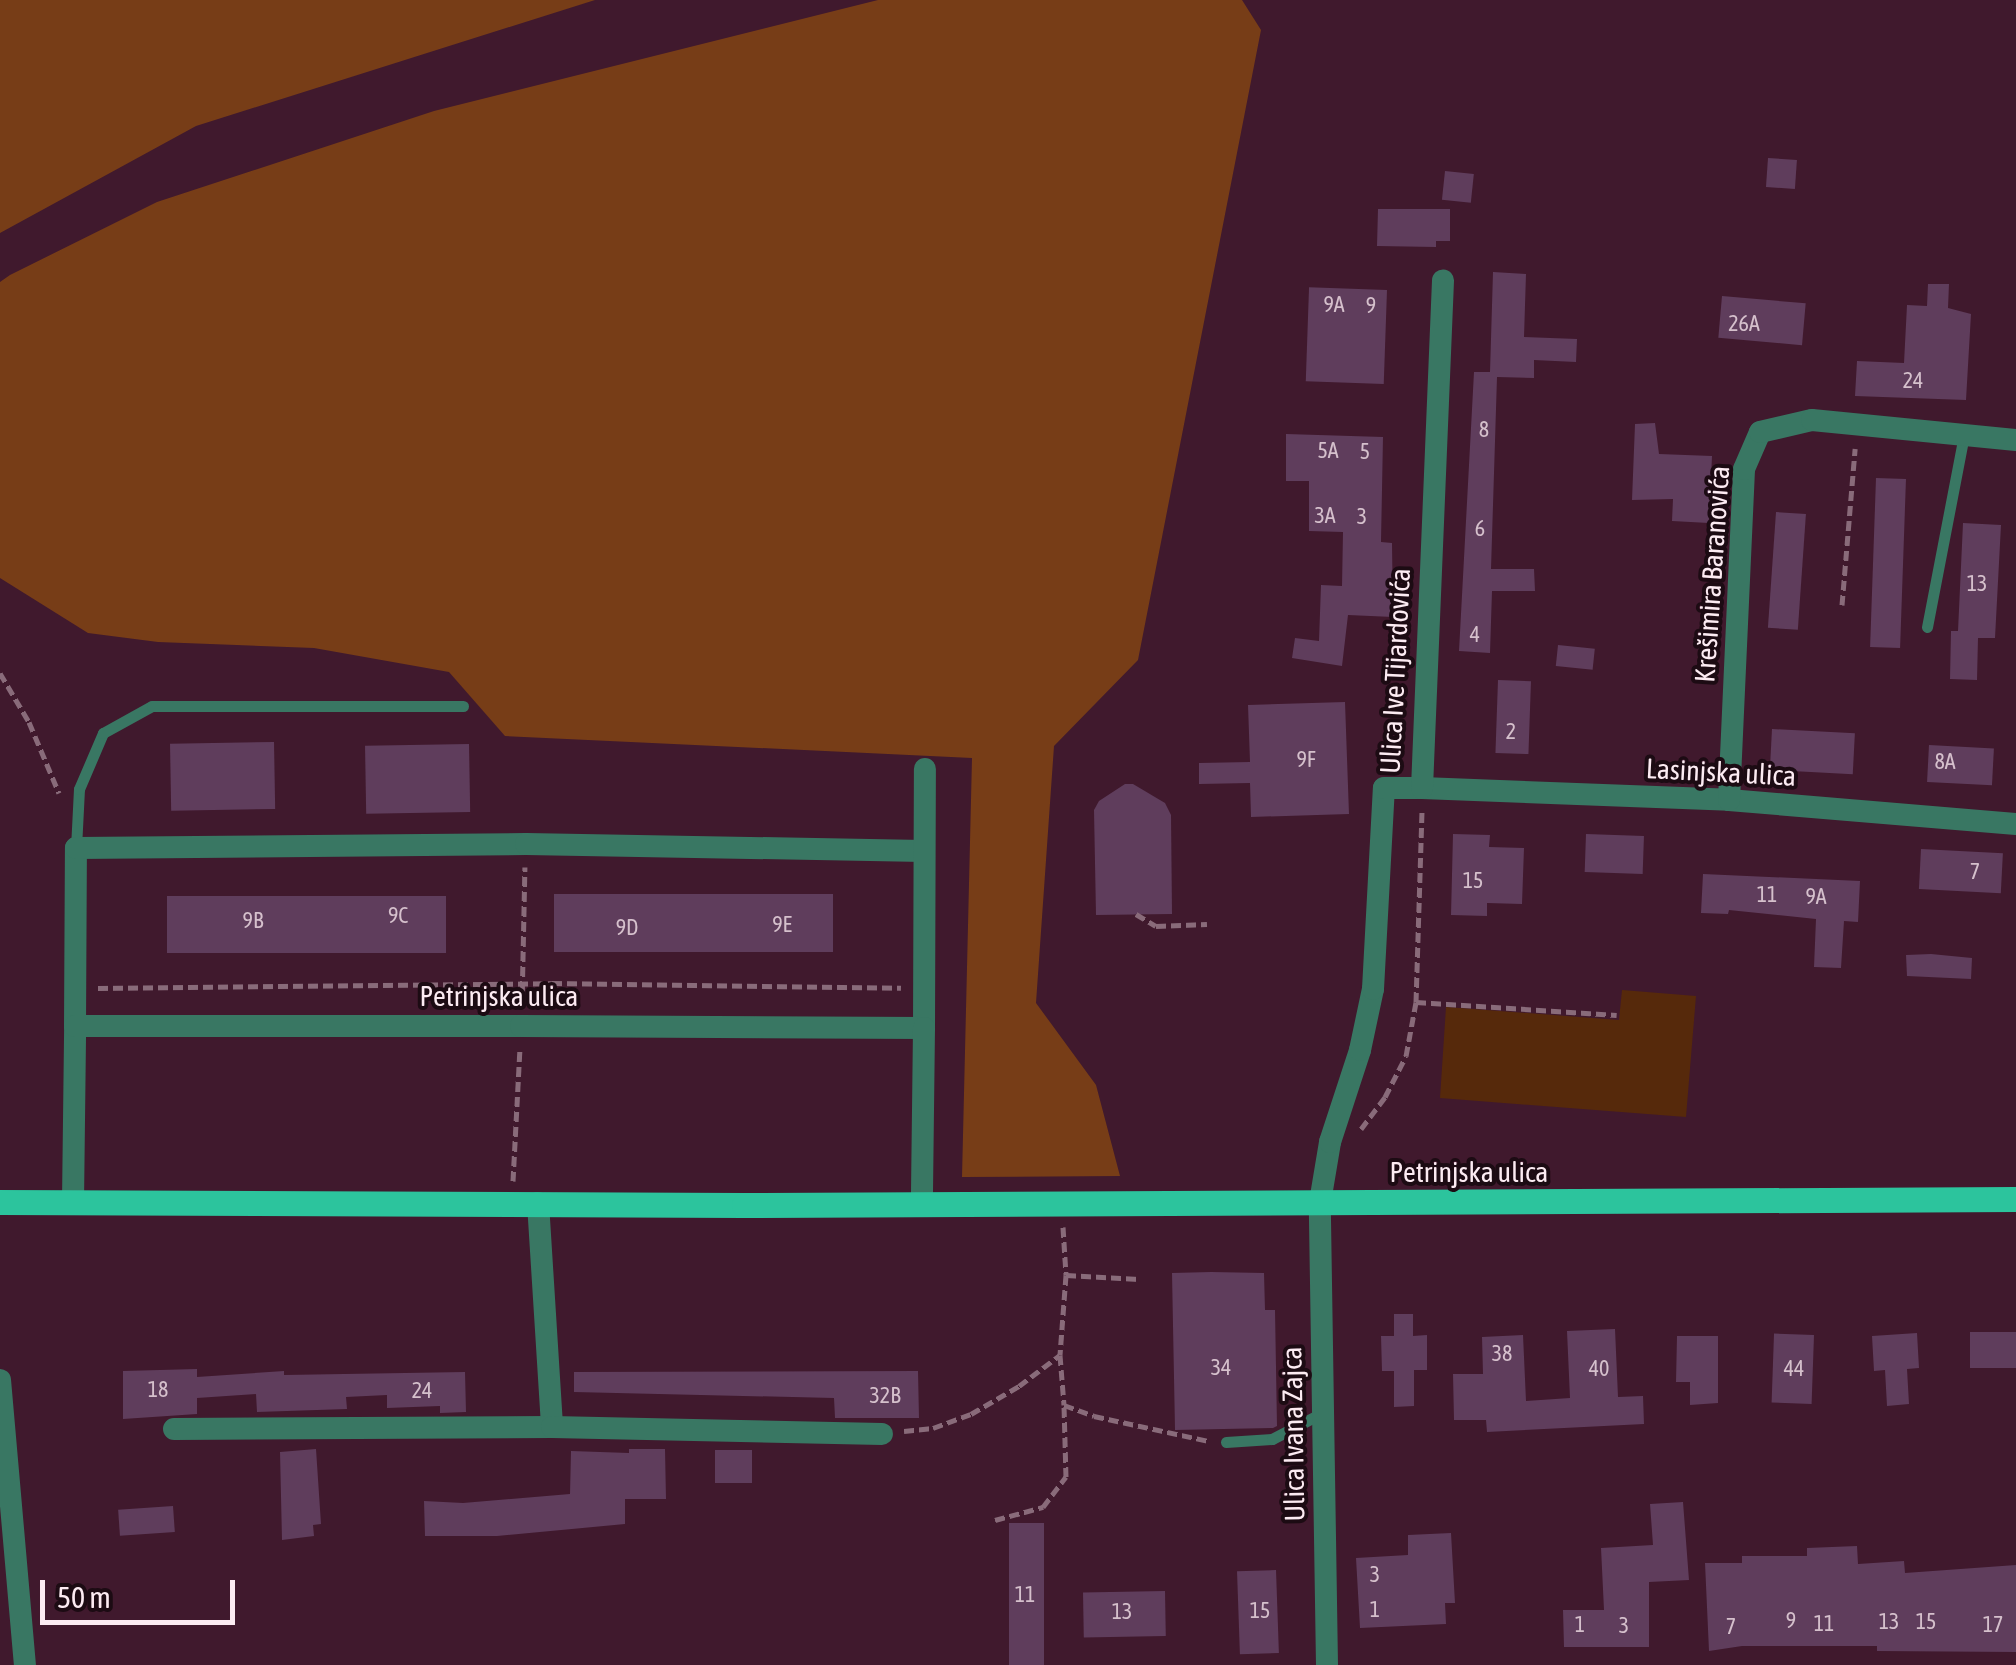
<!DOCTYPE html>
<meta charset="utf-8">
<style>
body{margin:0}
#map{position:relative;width:2016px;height:1665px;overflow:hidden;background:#40192d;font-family:"Asap Condensed",sans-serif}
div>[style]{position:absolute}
.green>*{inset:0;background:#56290b}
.forest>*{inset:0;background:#773d17}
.building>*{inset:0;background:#5f3d5c;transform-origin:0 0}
.path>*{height:5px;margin-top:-2.5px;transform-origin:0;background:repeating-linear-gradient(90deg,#896b7a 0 10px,transparent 0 15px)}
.lane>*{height:11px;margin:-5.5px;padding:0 5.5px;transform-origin:5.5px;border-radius:5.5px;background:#397763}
.street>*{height:22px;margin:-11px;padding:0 11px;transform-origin:11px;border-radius:11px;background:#397763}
.primary>*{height:25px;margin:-12.5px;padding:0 12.5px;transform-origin:12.5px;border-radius:12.5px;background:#2cc49d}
span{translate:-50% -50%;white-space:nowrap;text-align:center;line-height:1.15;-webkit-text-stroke:8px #1c0b13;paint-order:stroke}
.number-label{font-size:22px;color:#d5c0cc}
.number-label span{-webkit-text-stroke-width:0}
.street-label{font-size:28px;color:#fcebf2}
.scale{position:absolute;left:40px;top:1580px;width:195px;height:45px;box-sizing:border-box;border:5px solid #fcebf2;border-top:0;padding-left:12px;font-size:30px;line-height:35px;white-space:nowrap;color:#fcebf2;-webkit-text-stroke:8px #1c0b13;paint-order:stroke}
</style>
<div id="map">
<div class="green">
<div style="clip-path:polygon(1622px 990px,1696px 996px,1686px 1117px,1440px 1098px,1446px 1007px,1619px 1020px)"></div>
</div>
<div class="forest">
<div style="clip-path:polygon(0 0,595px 0,196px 126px,0 233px)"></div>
<div style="clip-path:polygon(878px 0,1242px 0,1261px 30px,1138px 660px,1054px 746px,1036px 1003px,1096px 1085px,1120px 1176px,962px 1177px,972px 758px,505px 736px,449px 672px,314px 648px,158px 642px,88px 633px,0 578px,0 282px,10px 275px,157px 202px,434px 111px)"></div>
</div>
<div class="building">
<div style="left:1768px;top:158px;width:29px;height:29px;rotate:4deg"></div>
<div style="left:1445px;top:171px;width:29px;height:29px;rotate:6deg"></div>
<div style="clip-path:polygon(1378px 209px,1450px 209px,1450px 241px,1436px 241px,1436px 247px,1377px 246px)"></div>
<div style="clip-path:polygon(1493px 272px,1526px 274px,1524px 337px,1577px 339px,1576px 362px,1534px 360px,1534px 378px,1497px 377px,1491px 569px,1534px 569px,1535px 591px,1492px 591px,1490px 653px,1459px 651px,1474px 372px,1490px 372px)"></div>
<div style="clip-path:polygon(1928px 284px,1949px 284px,1948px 308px,1971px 314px,1966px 400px,1855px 396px,1857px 361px,1904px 363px,1907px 305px,1927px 306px)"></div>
<div style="left:1387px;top:290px;width:94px;height:78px;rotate:92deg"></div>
<div style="left:1722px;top:296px;width:84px;height:42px;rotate:5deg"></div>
<div style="clip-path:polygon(1655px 423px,1659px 454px,1712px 456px,1709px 523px,1672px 521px,1673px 499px,1632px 500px,1635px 424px)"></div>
<div style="clip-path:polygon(1286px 434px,1383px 437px,1381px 542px,1392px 543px,1393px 617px,1348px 615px,1342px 666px,1292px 658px,1295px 638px,1319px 641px,1321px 585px,1342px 586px,1343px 532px,1309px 531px,1309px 481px,1286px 481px)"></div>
<div style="left:1876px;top:478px;width:30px;height:169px;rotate:2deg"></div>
<div style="left:1776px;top:512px;width:30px;height:116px;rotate:4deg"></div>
<div style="clip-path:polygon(1963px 523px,2001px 525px,1995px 638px,1978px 638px,1977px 680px,1950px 679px,1951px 631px,1958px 631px)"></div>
<div style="left:1558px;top:645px;width:37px;height:21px;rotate:6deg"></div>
<div style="left:1498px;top:680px;width:33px;height:73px;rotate:2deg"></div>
<div style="clip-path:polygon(1345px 702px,1349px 814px,1251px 817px,1250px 783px,1199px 784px,1199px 763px,1250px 762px,1248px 705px)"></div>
<div style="left:1772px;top:729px;width:83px;height:41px;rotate:3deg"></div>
<div style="left:274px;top:742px;width:67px;height:104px;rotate:89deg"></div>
<div style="left:469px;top:744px;width:68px;height:104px;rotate:89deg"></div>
<div style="left:1929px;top:745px;width:65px;height:37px;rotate:3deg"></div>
<div style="clip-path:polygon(1125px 784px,1133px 784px,1165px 803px,1171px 815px,1172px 914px,1096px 915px,1094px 810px,1099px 801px)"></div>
<div style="clip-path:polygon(1453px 834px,1490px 835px,1489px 847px,1524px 848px,1522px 904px,1487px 903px,1487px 916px,1451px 915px)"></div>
<div style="left:1586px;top:834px;width:58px;height:38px;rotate:2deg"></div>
<div style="left:1921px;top:849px;width:82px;height:40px;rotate:3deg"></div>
<div style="clip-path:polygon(1703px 874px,1860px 881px,1858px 922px,1844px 921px,1841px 968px,1814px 967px,1816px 919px,1729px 910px,1728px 914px,1701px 913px)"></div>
<div style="left:554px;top:894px;width:279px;height:58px"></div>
<div style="left:167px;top:896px;width:279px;height:57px"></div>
<div style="clip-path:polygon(1931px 954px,1972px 958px,1971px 979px,1907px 976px,1906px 955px)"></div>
<div style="clip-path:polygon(1211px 1272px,1264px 1273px,1265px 1310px,1275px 1310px,1277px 1426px,1273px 1428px,1175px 1430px,1172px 1273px)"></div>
<div style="clip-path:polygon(1394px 1314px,1413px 1314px,1413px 1336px,1427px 1335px,1427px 1370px,1414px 1370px,1414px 1406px,1394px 1407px,1394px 1371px,1382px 1371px,1381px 1336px,1394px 1336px)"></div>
<div style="clip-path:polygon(1615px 1329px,1618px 1397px,1643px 1396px,1644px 1424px,1487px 1432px,1486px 1420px,1454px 1420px,1453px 1374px,1483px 1374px,1482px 1337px,1523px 1335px,1526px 1401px,1570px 1398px,1567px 1331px)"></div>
<div style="left:2016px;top:1332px;width:36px;height:46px;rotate:90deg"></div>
<div style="clip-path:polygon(1917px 1333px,1919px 1368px,1907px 1369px,1909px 1404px,1887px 1406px,1885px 1370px,1874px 1371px,1872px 1336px)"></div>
<div style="left:1814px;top:1335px;width:69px;height:40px;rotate:92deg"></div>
<div style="clip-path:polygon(1677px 1336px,1718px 1336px,1718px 1403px,1690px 1405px,1690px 1382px,1676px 1382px)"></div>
<div style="clip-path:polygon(197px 1369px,197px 1377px,284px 1371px,284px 1375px,465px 1372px,466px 1412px,440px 1413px,440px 1406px,387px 1408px,387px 1395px,346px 1397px,347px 1409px,257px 1412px,256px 1394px,197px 1398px,197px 1414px,123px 1419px,123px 1371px)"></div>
<div style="clip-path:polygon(918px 1371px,919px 1418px,835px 1418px,834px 1398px,574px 1392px,574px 1372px)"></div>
<div style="clip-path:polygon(316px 1449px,321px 1524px,313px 1525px,314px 1536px,282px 1540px,280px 1452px)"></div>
<div style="clip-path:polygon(629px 1449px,665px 1449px,666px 1499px,625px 1499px,625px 1524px,497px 1536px,425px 1536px,424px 1501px,463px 1503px,570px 1494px,571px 1451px,629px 1453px)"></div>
<div style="left:715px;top:1450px;width:37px;height:33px"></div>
<div style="clip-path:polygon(1683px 1502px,1689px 1580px,1649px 1582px,1649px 1647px,1564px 1647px,1563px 1610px,1604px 1610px,1601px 1548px,1653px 1545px,1650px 1504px)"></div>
<div style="left:173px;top:1506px;width:26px;height:55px;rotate:86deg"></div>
<div style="left:1009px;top:1523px;width:35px;height:142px"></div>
<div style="clip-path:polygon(1451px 1533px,1455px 1603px,1445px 1603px,1446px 1624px,1360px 1628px,1356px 1558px,1408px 1555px,1408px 1535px)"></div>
<div style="clip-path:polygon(1857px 1546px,1858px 1564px,1904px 1561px,1905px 1573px,2016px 1565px,2016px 1652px,1877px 1651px,1877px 1646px,1742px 1646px,1709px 1651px,1705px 1563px,1742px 1563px,1742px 1556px,1807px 1556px,1807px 1548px)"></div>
<div style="left:1276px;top:1570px;width:83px;height:39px;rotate:88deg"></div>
<div style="left:1165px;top:1591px;width:45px;height:82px;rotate:89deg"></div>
</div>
<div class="path">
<div style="left:1842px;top:605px;width:157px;rotate:-85.2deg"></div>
<div style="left:0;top:673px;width:57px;rotate:59.4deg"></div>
<div style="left:29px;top:722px;width:77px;rotate:67.1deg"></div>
<div style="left:1136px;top:914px;width:23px;rotate:31deg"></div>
<div style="left:1156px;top:926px;width:51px;rotate:-2.2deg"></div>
<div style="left:98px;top:988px;width:454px;rotate:-0.6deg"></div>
<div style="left:552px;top:983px;width:349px;rotate:0.8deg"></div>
<div style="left:1416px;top:1002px;width:192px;rotate:-88.2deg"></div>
<div style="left:522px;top:1006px;width:139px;rotate:-88.8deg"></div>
<div style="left:1361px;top:1129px;width:40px;rotate:-53deg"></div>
<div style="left:1385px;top:1097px;width:46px;rotate:-62.9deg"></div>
<div style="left:1406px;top:1056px;width:55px;rotate:-79.5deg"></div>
<div style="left:1416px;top:1002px;width:201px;rotate:3.7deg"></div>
<div style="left:513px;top:1181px;width:134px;rotate:-87deg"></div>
<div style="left:1063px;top:1227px;width:48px;rotate:86.4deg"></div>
<div style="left:1066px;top:1275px;width:80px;rotate:94.3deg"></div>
<div style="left:1060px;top:1355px;width:50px;rotate:85.4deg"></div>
<div style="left:1064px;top:1405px;width:32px;rotate:20deg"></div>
<div style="left:1094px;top:1416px;width:118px;rotate:12.3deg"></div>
<div style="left:1066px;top:1275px;width:73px;rotate:3.1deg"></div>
<div style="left:904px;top:1431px;width:29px;rotate:-6deg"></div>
<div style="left:933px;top:1428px;width:40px;rotate:-20.2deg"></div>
<div style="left:971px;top:1414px;width:56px;rotate:-30.3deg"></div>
<div style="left:1019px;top:1386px;width:51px;rotate:-37.1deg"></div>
<div style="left:995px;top:1520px;width:50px;rotate:-15.2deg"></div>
<div style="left:1043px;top:1507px;width:38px;rotate:-53deg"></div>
<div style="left:1066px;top:1477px;width:72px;rotate:-91.6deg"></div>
</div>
<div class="lane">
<div style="left:1927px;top:627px;width:196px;rotate:-79.1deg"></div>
<div style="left:76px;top:848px;width:59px;rotate:-87.1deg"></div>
<div style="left:79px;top:789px;width:61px;rotate:-66.8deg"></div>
<div style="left:103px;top:733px;width:56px;rotate:-28.9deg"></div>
<div style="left:152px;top:706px;width:311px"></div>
<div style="left:1226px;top:1442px;width:46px;rotate:-3.7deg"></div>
<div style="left:1272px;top:1439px;width:56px;rotate:-27.5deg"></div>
</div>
<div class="street">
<div style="left:1422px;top:788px;width:307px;rotate:2.2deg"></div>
<div style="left:1729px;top:800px;width:288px;rotate:4.8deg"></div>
<div style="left:1729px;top:800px;width:331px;rotate:-87.4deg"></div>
<div style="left:1744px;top:469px;width:40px;rotate:-66.6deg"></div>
<div style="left:1760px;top:432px;width:53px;rotate:-13deg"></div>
<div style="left:1812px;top:420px;width:205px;rotate:5.6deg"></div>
<div style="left:75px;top:1026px;width:178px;rotate:-89.7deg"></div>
<div style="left:76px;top:848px;width:450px;rotate:-0.5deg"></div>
<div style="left:526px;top:844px;width:398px;rotate:1deg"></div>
<div style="left:924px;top:1028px;width:259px;rotate:-89.8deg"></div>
<div style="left:73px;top:1202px;width:176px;rotate:-89.3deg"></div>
<div style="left:75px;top:1026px;width:446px"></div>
<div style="left:521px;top:1026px;width:403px;rotate:0.3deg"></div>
<div style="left:924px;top:1028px;width:174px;rotate:90.7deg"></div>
<div style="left:538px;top:1203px;width:224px;rotate:86.4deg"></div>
<div style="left:0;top:1380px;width:286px;rotate:85deg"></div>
<div style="left:174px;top:1429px;width:378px;rotate:-0.3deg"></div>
<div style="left:552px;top:1427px;width:330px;rotate:1.2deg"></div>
<div style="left:1327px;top:1665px;width:463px;rotate:-90.9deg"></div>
<div style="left:1320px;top:1202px;width:61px;rotate:-80.5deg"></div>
<div style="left:1330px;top:1142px;width:97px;rotate:-71.9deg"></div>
<div style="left:1360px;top:1050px;width:62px;rotate:-78deg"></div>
<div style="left:1373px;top:989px;width:201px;rotate:-86.9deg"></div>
<div style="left:1384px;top:788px;width:38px"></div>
<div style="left:1422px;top:788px;width:508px;rotate:-87.63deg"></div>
</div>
<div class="primary">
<div style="left:0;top:1202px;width:744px;rotate:0.23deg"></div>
<div style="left:744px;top:1205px;width:1272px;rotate:-0.27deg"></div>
</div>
<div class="number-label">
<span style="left:1334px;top:305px">9A</span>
<span style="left:1371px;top:306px">9</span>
<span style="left:1744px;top:324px">26A</span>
<span style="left:1913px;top:381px">24</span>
<span style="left:1484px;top:430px">8</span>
<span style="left:1328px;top:451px">5A</span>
<span style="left:1365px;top:452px">5</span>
<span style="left:1325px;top:516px">3A</span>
<span style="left:1362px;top:517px">3</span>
<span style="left:1480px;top:529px">6</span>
<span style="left:1977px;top:584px">13</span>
<span style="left:1475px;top:635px">4</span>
<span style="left:1511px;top:732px">2</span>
<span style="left:1306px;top:760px">9F</span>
<span style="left:1945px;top:762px">8A</span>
<span style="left:1975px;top:872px">7</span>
<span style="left:1473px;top:881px">15</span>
<span style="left:1767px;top:895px">11</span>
<span style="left:1816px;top:897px">9A</span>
<span style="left:398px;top:916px">9C</span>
<span style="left:253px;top:921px">9B</span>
<span style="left:782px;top:925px">9E</span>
<span style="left:627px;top:928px">9D</span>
<span style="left:1502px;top:1354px">38</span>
<span style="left:1221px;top:1368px">34</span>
<span style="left:1599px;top:1369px">40</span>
<span style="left:1794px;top:1369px">44</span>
<span style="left:158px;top:1390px">18</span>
<span style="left:422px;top:1391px">24</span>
<span style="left:885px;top:1396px">32B</span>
<span style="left:1375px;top:1575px">3</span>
<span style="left:1025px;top:1595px">11</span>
<span style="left:1375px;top:1610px">1</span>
<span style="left:1260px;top:1611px">15</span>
<span style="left:1122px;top:1612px">13</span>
<span style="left:1791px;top:1621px">9</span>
<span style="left:1889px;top:1622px">13</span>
<span style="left:1926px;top:1622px">15</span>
<span style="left:1824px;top:1624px">11</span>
<span style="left:1580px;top:1625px">1</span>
<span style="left:1993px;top:1625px">17</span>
<span style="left:1624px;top:1626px">3</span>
<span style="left:1731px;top:1627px">7</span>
</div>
<div class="street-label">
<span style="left:1712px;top:574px;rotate:-86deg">Krešimira Baranovića</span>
<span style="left:1395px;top:671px;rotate:-87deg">Ulica Ive Tijardovića</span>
<span style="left:1721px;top:772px;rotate:3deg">Lasinjska ulica</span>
<span style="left:499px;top:996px">Petrinjska ulica</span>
<span style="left:1469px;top:1172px">Petrinjska ulica</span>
<span style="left:1293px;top:1434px;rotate:-91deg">Ulica Ivana Zajca</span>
</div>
<div class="scale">50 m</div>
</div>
